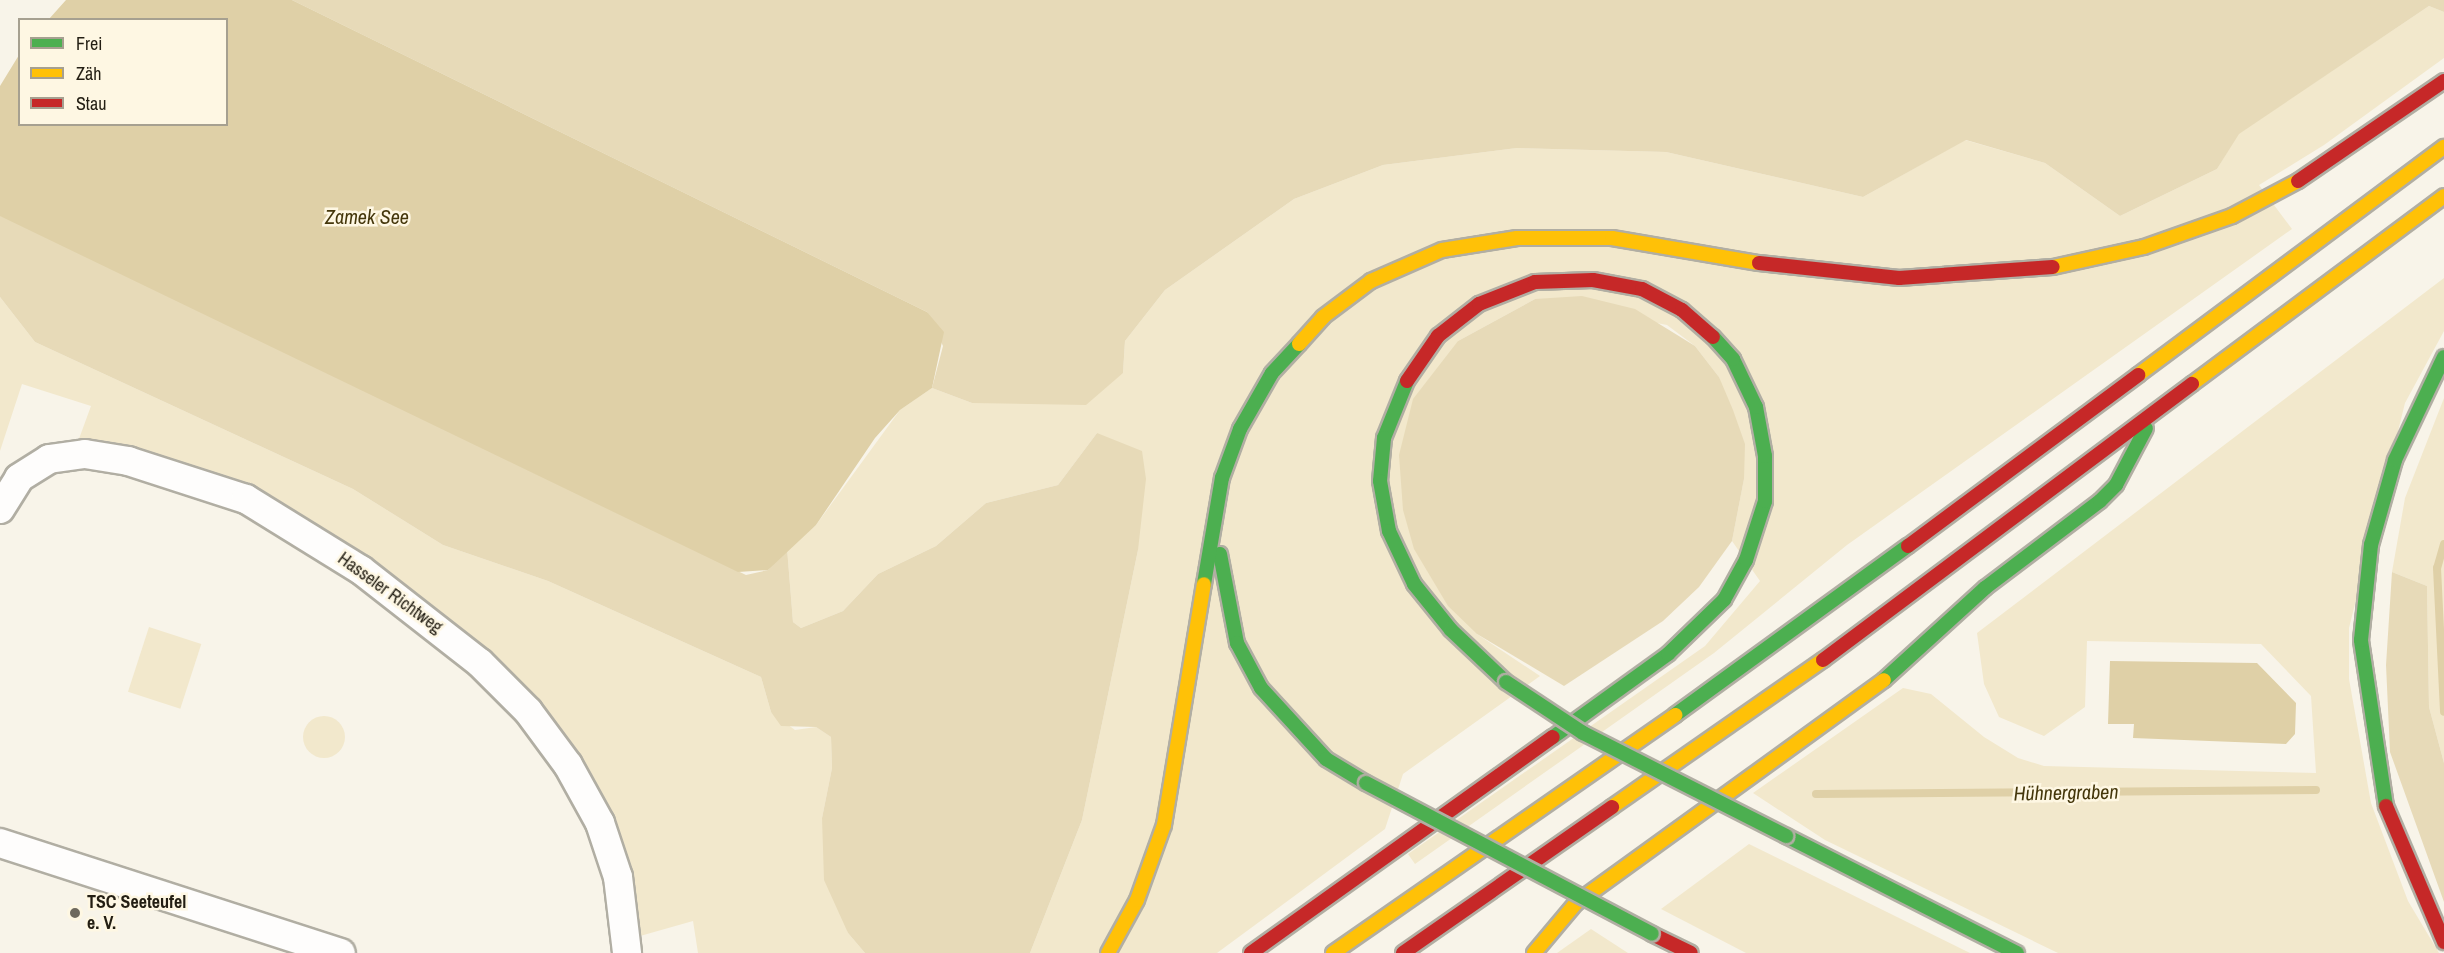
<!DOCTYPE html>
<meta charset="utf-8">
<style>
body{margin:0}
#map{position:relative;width:2444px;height:953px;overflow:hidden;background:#f8f4e9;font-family:"Archivo Narrow",sans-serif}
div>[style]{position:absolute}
.green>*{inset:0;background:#f2e8cc;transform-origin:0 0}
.round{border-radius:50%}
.forest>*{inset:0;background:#e7dab8}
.water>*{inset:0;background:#dfd0a7}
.stream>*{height:8px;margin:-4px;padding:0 4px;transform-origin:4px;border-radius:4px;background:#dfd0a7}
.roads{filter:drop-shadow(2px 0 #b1aea3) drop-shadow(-2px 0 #b1aea3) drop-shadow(0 2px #b1aea3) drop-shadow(0 -2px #b1aea3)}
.street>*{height:28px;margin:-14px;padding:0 14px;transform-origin:14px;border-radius:14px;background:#fefdfc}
.fast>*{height:14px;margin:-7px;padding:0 7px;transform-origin:7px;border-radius:7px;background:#4caf50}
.slow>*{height:14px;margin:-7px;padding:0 7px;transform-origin:7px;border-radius:7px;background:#ffc107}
.jam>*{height:14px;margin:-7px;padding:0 7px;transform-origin:7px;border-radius:7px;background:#c62828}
.bridges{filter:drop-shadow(2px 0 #b1aea3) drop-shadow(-2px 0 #b1aea3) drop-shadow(0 2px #b1aea3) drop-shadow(0 -2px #b1aea3)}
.fast-bridge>*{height:14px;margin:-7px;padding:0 7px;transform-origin:7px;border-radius:7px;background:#4caf50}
.dots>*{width:16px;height:16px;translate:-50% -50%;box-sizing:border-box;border:3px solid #fef7e3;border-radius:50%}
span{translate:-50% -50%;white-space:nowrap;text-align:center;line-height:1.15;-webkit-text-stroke:5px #fef7e3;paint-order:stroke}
.street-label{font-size:18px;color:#231e13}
.poi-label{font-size:18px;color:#231e13;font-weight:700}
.left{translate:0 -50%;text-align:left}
.water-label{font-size:20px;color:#44360a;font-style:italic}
.legend{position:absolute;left:18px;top:18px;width:210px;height:108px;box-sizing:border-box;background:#fef7e3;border:2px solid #a6a090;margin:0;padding:8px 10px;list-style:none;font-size:18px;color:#231e13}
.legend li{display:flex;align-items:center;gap:12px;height:30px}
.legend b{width:30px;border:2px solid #a6a090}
</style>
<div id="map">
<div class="green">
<div style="clip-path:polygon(2429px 6px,2444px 12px,2444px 58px,2324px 145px,2259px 185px,2292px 229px,1847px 545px,1714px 653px,1415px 864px,1408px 854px,1705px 646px,1760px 581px,1732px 541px,1744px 479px,1719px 377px,1695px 346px,1667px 325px,1535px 299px,1458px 341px,1477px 634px,1540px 676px,1403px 774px,1385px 829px,1217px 953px,1030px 953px,1082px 820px,1138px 550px,1097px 433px,1058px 485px,986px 503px,936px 546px,878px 574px,843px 611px,801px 628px,793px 622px,787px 548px,816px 525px,900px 410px,932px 388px,972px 403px,1123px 373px,1125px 341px,1165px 290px,1294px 199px,1383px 165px,1517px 148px,1666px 152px,1863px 197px,1965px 140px,2045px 163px,2120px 216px,2217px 169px,2238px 134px)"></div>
<div style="clip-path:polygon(2444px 278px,2444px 331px,2405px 403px,2349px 628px,2349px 679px,2371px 803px,2408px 901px,2439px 953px,2058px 953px,1825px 840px,1753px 793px,1903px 688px,1931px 694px,1984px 737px,2018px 758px,2044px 766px,2316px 773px,2311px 696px,2261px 644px,2087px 641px,2085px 707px,2044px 736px,1999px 717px,1984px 684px,1977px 633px)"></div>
<div style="clip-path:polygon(0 297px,35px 342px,353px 489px,443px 545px,548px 581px,761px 677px,771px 712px,795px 730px,816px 727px,831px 737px,832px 768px,822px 818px,848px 933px,865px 953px,698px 953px,693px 921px,633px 938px,613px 845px,531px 707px,246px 493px,76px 447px,91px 406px,22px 384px,0 451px)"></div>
<div style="clip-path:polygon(2444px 398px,2444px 763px,2429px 707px,2427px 586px,2392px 572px,2405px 498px)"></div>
<div style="left:149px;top:627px;width:55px;height:68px;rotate:18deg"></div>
<div class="round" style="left:303px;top:716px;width:42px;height:42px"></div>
<div style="clip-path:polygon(1749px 844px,1970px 953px,1746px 953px,1661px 909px)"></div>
<div style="clip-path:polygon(1591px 929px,1628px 953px,1557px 953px)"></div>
</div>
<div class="forest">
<div style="clip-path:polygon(292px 0,2444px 0,2444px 12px,2429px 6px,2239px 134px,2217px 169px,2120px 216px,2045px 163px,1966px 140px,1863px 197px,1666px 152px,1517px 148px,1383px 165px,1294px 199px,1165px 290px,1125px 341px,1123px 373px,1086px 405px,972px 403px,932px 388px,943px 346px,927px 312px)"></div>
<div style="clip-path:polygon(0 215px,746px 575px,768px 570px,787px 548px,793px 622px,801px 628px,843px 611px,878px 574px,936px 546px,986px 503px,1058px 485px,1097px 433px,1142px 451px,1146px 479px,1138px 550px,1082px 820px,1030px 953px,865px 953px,848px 933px,824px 880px,822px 818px,832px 768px,831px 737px,816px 727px,781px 726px,771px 712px,761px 677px,548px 581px,443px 545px,353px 489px,35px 342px,0 297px)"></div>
<div style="clip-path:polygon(1582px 296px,1635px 309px,1695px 346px,1719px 377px,1733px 410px,1745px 444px,1744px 479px,1732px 541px,1699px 587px,1663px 621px,1564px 686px,1477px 634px,1448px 606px,1414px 549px,1403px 510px,1399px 455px,1413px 399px,1458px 341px,1535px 299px)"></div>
<div style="clip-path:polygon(2392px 572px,2427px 586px,2429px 707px,2444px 763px,2444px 902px,2390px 752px,2386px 665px)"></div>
</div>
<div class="water">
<div style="clip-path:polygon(66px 0,292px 0,927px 312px,944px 332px,932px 388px,900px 410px,875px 438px,816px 525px,768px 570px,738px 572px,0 216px,0 86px,19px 55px,20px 124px,226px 124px,226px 20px,49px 19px)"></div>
<div style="clip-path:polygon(2110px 661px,2257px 663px,2296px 703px,2295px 734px,2286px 744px,2133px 738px,2134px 724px,2108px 724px)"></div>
</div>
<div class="stream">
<div style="left:2444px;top:544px;width:25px;rotate:106deg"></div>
<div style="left:2437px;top:568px;width:144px;rotate:87.2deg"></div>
<div style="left:1816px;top:794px;width:500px;rotate:-0.46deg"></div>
</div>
<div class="roads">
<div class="street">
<div style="left:0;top:509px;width:36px;rotate:-58deg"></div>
<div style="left:19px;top:478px;width:36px;rotate:-32deg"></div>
<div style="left:49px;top:459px;width:36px;rotate:-8deg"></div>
<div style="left:85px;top:454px;width:44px;rotate:9.2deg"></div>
<div style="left:128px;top:461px;width:124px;rotate:17.9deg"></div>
<div style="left:246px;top:499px;width:135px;rotate:31.7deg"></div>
<div style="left:361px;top:570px;width:151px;rotate:38deg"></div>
<div style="left:480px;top:663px;width:68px;rotate:45deg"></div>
<div style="left:528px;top:711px;width:67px;rotate:53.5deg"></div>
<div style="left:568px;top:765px;width:66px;rotate:61.1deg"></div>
<div style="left:600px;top:823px;width:57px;rotate:71.6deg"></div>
<div style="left:618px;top:877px;width:77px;rotate:83.2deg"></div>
<div style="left:0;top:843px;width:358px;rotate:17.9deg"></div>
</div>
<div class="fast">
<div style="left:1407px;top:381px;width:61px;rotate:112deg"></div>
<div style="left:1384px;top:438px;width:43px;rotate:95.3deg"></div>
<div style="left:1380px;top:481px;width:51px;rotate:79.8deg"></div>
<div style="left:1389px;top:531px;width:59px;rotate:64.7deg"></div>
<div style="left:1414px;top:584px;width:59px;rotate:51.2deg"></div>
<div style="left:1451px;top:630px;width:76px;rotate:43.4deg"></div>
<div style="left:1220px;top:554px;width:91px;rotate:79.2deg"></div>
<div style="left:1237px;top:643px;width:51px;rotate:61.9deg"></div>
<div style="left:1261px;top:688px;width:96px;rotate:47.5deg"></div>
<div style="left:1326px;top:759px;width:47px;rotate:31deg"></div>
<div style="left:1204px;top:584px;width:108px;rotate:-80.4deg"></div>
<div style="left:1222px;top:478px;width:52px;rotate:-69.8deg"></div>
<div style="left:1240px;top:429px;width:64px;rotate:-60.3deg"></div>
<div style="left:1272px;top:373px;width:40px;rotate:-47deg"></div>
<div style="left:1884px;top:680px;width:137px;rotate:-42.3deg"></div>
<div style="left:1985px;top:588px;width:144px;rotate:-37.1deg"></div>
<div style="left:2100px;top:501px;width:23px;rotate:-45deg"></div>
<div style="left:2116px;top:485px;width:64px;rotate:-62.2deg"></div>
<div style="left:1675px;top:715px;width:288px;rotate:-36deg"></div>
<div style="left:1553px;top:737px;width:142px;rotate:-35.8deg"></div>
<div style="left:1668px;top:654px;width:78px;rotate:-44deg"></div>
<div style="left:1724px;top:600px;width:46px;rotate:-61.2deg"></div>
<div style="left:1746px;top:560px;width:62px;rotate:-72.1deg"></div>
<div style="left:1765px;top:501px;width:45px;rotate:-90deg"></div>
<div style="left:1765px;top:456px;width:50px;rotate:-100.4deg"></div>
<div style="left:1756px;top:407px;width:53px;rotate:-115.6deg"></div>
<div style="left:1733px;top:359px;width:30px;rotate:-132deg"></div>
<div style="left:2386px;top:806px;width:168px;rotate:-98.6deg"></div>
<div style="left:2361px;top:640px;width:96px;rotate:-84deg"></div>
<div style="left:2371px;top:545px;width:88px;rotate:-74.2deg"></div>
<div style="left:2395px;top:460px;width:114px;rotate:-64.6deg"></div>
<div style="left:1786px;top:836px;width:259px;rotate:26.9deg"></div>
</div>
<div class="slow">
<div style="left:2053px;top:267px;width:93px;rotate:-12.4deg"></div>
<div style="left:2144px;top:247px;width:93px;rotate:-19.4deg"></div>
<div style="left:2232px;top:216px;width:75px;rotate:-27.9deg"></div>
<div style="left:1299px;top:344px;width:36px;rotate:-48deg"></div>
<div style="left:1323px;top:317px;width:60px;rotate:-36.9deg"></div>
<div style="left:1371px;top:281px;width:77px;rotate:-23.6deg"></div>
<div style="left:1442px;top:250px;width:76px;rotate:-9.1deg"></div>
<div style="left:1517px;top:238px;width:95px"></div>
<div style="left:1612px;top:238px;width:149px;rotate:9.7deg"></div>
<div style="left:2138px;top:375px;width:382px;rotate:-36.7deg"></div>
<div style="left:2192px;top:384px;width:314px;rotate:-36.7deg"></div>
<div style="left:1612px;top:807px;width:257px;rotate:-34.9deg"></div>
<div style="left:1108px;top:953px;width:60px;rotate:-61.3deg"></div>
<div style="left:1137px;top:900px;width:80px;rotate:-70.2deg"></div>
<div style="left:1164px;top:825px;width:244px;rotate:-80.6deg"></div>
<div style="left:1333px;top:953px;width:417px;rotate:-34.8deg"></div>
<div style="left:1534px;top:953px;width:65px;rotate:-50deg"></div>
<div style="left:1576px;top:903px;width:380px;rotate:-35.9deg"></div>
</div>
<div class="jam">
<div style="left:2298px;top:181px;width:177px;rotate:-34.4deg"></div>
<div style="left:1759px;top:263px;width:141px;rotate:6.1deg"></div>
<div style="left:1899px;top:278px;width:154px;rotate:-4.1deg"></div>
<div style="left:1407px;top:381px;width:55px;rotate:-55.4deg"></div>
<div style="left:1438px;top:336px;width:52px;rotate:-38deg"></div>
<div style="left:1479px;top:304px;width:60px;rotate:-21.4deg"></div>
<div style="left:1535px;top:282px;width:58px;rotate:-2deg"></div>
<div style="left:1593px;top:280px;width:50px;rotate:10.4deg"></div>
<div style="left:1642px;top:289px;width:45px;rotate:27.7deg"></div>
<div style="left:1682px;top:310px;width:41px;rotate:41.1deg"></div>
<div style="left:1908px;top:546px;width:287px;rotate:-36.6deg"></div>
<div style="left:1823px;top:660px;width:461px;rotate:-36.8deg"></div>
<div style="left:2386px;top:806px;width:148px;rotate:66.9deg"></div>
<div style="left:1652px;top:934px;width:43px;rotate:26deg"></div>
<div style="left:1251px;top:953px;width:371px;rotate:-35.6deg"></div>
<div style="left:1403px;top:953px;width:255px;rotate:-34.9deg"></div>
</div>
</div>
<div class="bridges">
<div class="fast-bridge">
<div style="left:1506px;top:682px;width:92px;rotate:33.5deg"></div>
<div style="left:1583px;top:733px;width:228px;rotate:26.9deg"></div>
<div style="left:1366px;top:783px;width:323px;rotate:27.8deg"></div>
</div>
</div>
<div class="dots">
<div style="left:75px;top:913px;background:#6e695e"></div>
</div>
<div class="street-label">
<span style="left:390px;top:593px;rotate:36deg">Hasseler Richtweg</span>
</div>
<div class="poi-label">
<span class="left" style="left:87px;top:913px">TSC Seeteufel<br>e. V.</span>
</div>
<div class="water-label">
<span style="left:367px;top:216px">Zamek See</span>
<span style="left:2066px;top:792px;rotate:-1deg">Hühnergraben</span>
</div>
<ul class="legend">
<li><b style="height:8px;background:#4caf50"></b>Frei</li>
<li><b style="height:8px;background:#ffc107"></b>Zäh</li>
<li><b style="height:8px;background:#c62828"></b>Stau</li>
</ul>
</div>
